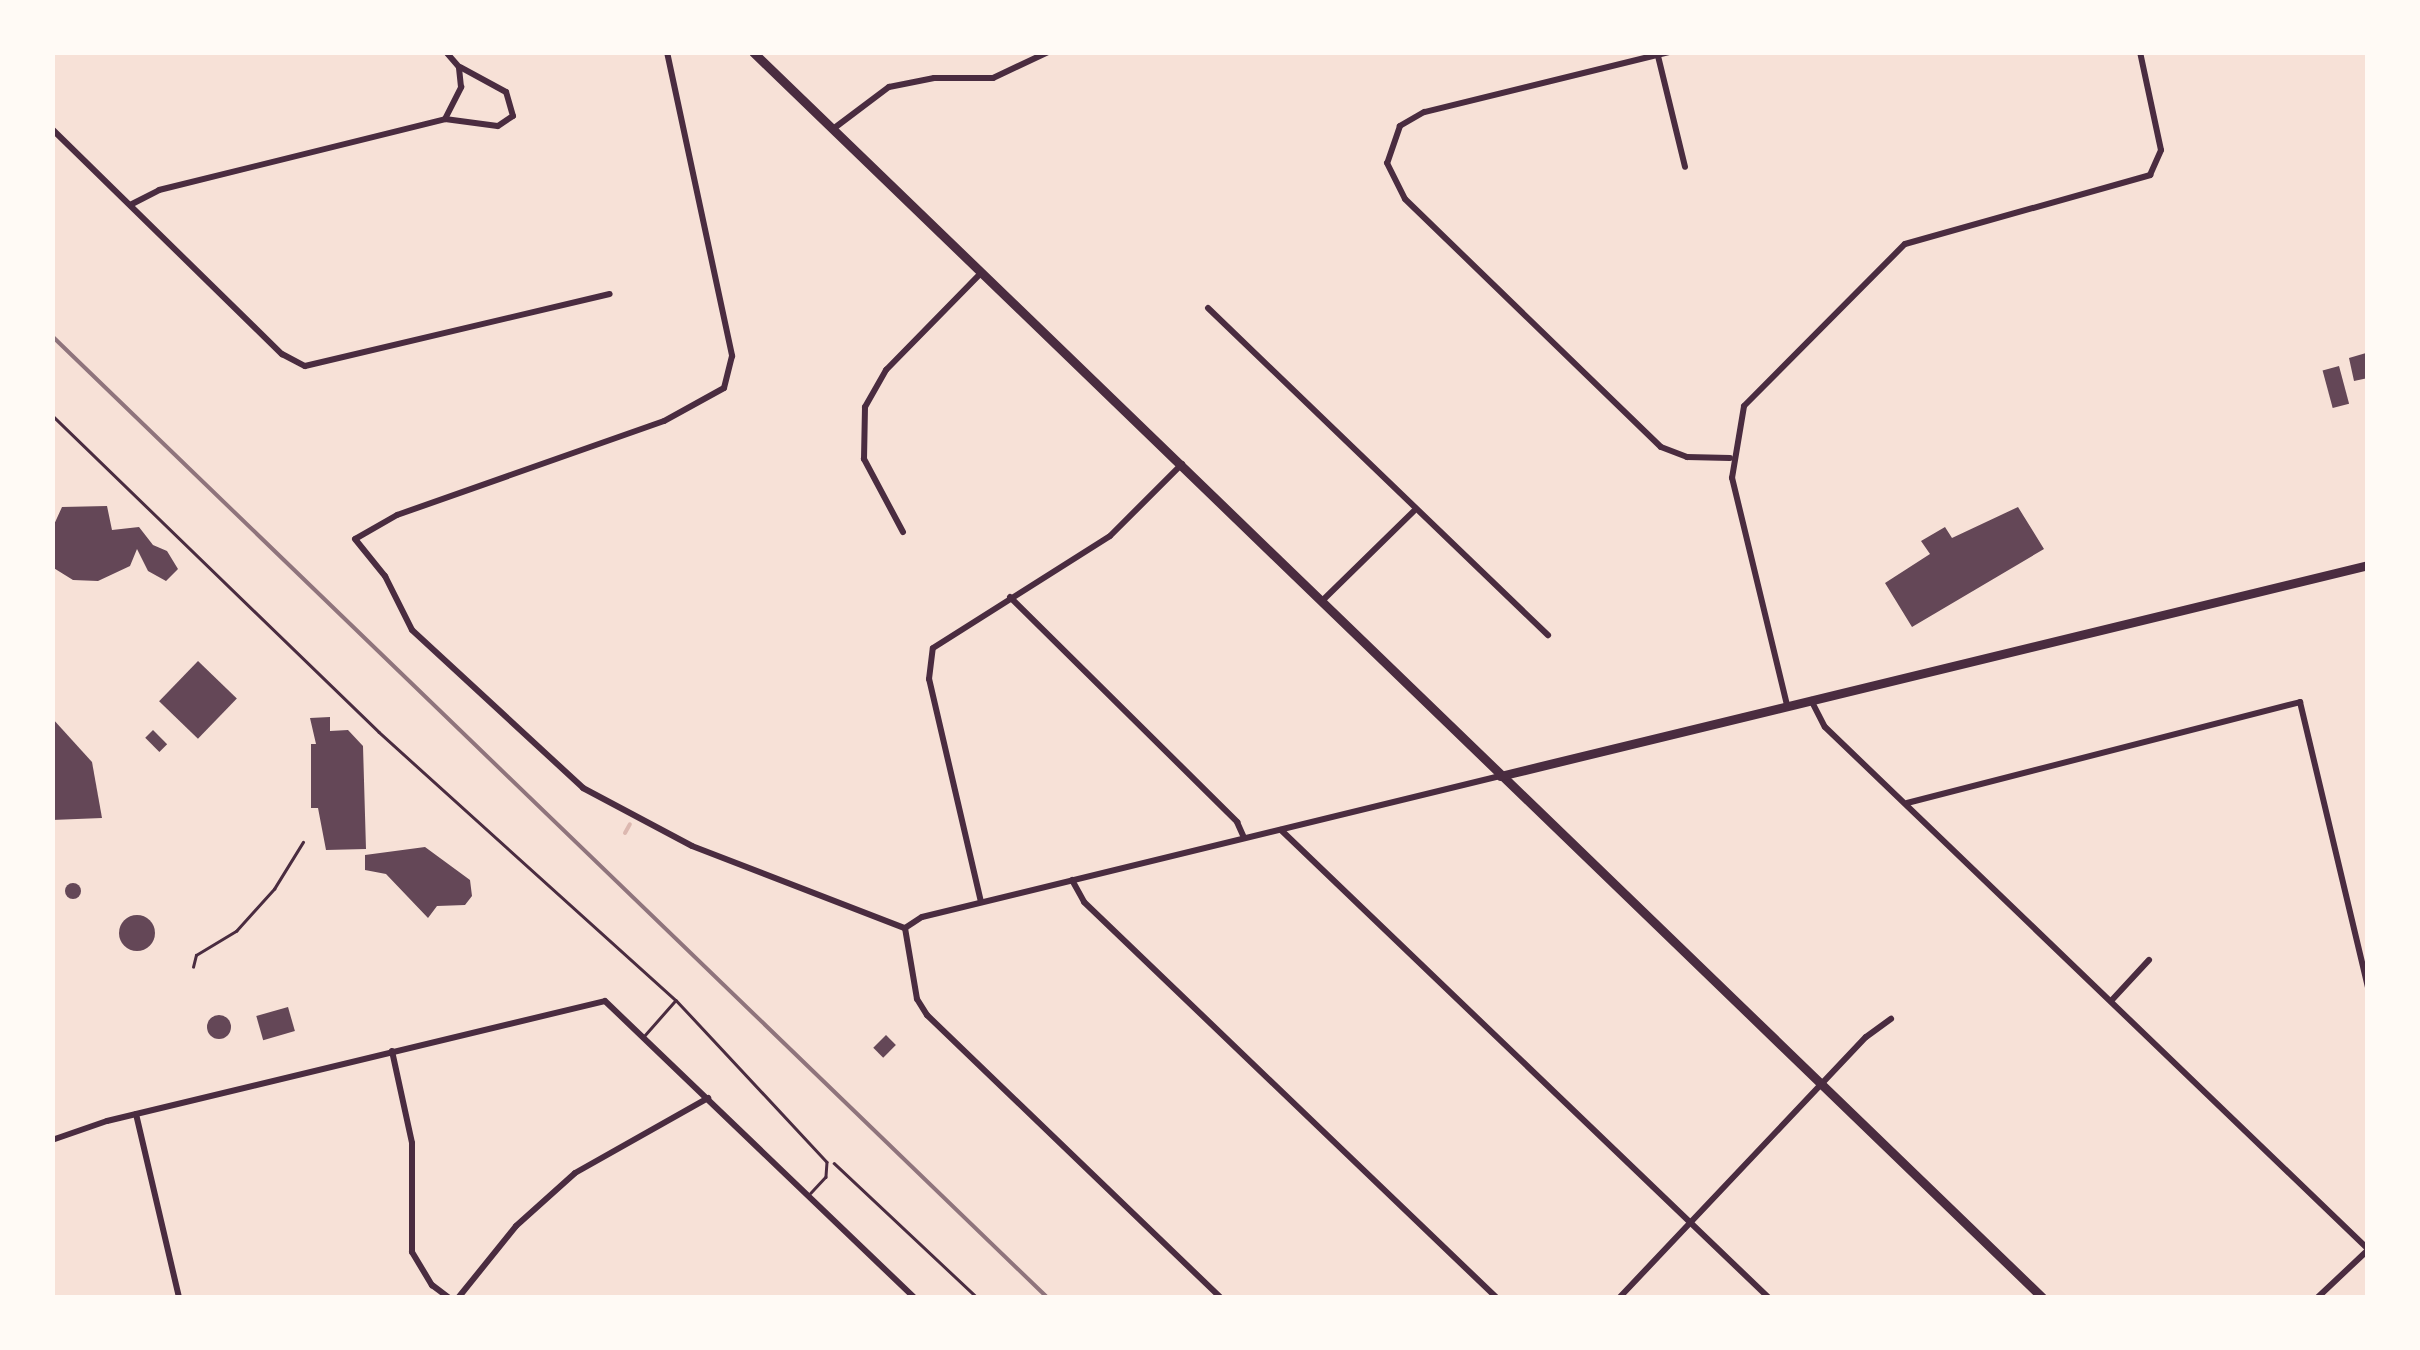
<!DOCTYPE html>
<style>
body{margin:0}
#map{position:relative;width:2420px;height:1350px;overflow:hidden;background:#f7e1d7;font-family:"PT Sans",sans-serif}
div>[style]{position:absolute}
.stream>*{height:4px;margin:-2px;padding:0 2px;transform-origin:2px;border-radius:2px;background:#dcb8b0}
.building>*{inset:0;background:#644757;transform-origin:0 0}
.round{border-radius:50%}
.path>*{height:2.5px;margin:-1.25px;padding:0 1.25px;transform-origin:1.25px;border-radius:1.25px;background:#4a2c40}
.service>*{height:2.5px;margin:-1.25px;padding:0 1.25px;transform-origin:1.25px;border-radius:1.25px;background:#4a2c40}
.minor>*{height:6px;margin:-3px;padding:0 3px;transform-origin:3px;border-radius:3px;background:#4a2c40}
.secondary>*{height:9px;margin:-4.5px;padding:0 4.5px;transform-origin:4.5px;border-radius:4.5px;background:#4a2c40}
.rail>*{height:4px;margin:-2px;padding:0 2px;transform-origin:2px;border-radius:2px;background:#8f747c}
span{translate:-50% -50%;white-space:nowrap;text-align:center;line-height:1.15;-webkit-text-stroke:8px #fffaf5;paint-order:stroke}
.frame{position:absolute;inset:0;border:55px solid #fffaf5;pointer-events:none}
</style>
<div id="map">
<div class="stream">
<div style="left:625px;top:833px;width:10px;rotate:-61deg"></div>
</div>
<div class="building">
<div style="clip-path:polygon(2366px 353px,2368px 378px,2354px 381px,2349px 358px)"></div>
<div style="left:2339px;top:366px;width:39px;height:17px;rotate:75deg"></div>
<div style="clip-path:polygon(107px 506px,112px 530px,139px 527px,153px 545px,167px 551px,178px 569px,166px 581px,148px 571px,137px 549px,130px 566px,98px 581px,73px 580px,52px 567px,52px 529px,62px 507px)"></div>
<div style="clip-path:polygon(2018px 507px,2044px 549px,1912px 627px,1885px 583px,1930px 554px,1921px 541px,1945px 527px,1952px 538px)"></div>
<div style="left:198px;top:661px;width:54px;height:56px;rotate:44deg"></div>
<div style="clip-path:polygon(330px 717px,330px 731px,348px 730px,363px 746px,366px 849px,326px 850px,318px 808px,311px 808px,311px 744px,316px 744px,310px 718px)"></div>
<div style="clip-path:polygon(52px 718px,92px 762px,102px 818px,52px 820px)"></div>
<div style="left:153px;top:730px;width:20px;height:11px;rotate:45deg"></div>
<div style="clip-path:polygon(425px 847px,470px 880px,472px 896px,465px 905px,437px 906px,428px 918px,386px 874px,365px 870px,365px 855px)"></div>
<div class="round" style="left:65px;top:883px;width:16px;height:16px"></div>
<div class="round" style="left:119px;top:915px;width:36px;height:36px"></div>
<div style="left:288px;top:1007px;width:25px;height:33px;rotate:74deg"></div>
<div class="round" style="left:207px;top:1015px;width:24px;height:24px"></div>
<div style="left:886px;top:1035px;width:14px;height:18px;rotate:45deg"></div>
</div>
<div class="path">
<div style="left:193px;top:967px;width:12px;rotate:-76deg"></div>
<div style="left:196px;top:955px;width:47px;rotate:-31deg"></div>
<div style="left:236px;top:931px;width:57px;rotate:-47.9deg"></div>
<div style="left:274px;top:889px;width:55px;rotate:-58.3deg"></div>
<div style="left:834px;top:1163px;width:197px;rotate:43.2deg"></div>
</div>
<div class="service">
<div style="left:52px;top:415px;width:455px;rotate:44.1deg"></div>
<div style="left:379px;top:732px;width:400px;rotate:42.1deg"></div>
<div style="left:676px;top:1000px;width:221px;rotate:47deg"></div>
<div style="left:827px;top:1162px;width:15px;rotate:94deg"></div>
<div style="left:826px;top:1177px;width:22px;rotate:133deg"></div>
<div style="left:644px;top:1036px;width:47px;rotate:-48.5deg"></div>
</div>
<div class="minor">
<div style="left:667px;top:52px;width:311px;rotate:77.9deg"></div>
<div style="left:732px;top:356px;width:33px;rotate:104deg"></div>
<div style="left:724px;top:388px;width:68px;rotate:151.2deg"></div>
<div style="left:664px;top:421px;width:283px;rotate:160.6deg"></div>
<div style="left:397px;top:515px;width:48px;rotate:150.3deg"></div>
<div style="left:355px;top:539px;width:48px;rotate:51deg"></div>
<div style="left:385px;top:576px;width:60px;rotate:63.4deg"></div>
<div style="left:412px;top:630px;width:233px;rotate:42.7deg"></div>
<div style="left:583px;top:788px;width:123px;rotate:28deg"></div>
<div style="left:692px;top:846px;width:228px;rotate:21.1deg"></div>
<div style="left:1669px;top:52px;width:252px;rotate:166.2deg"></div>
<div style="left:1424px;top:112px;width:28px;rotate:150deg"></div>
<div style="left:1400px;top:126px;width:39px;rotate:109deg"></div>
<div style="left:1387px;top:163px;width:40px;rotate:63.4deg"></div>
<div style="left:1405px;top:199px;width:356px;rotate:44.1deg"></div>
<div style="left:1661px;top:447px;width:28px;rotate:21deg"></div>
<div style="left:1687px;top:457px;width:43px;rotate:1.3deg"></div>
<div style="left:1658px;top:56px;width:114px;rotate:76.3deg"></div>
<div style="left:445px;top:119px;width:53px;rotate:7.5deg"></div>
<div style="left:498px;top:126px;width:18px;rotate:-34deg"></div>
<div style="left:513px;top:116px;width:25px;rotate:-106deg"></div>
<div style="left:506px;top:92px;width:52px;rotate:-151.5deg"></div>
<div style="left:52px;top:129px;width:322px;rotate:44.4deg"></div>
<div style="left:282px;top:354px;width:26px;rotate:28deg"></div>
<div style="left:305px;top:366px;width:313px;rotate:-13.3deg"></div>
<div style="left:833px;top:129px;width:70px;rotate:-36.9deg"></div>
<div style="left:889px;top:87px;width:46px;rotate:-11.3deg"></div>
<div style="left:934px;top:78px;width:59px"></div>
<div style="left:993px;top:78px;width:61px;rotate:-25.3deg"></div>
<div style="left:132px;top:204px;width:30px;rotate:-27deg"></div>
<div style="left:159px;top:190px;width:295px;rotate:-13.9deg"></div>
<div style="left:445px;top:119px;width:36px;rotate:-63deg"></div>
<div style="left:461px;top:87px;width:20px;rotate:-96deg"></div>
<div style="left:459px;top:67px;width:20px;rotate:-131deg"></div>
<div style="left:1208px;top:308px;width:472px;rotate:43.9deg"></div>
<div style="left:903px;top:532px;width:83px;rotate:-118.1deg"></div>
<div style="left:864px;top:459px;width:52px;rotate:-88.9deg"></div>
<div style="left:865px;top:407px;width:43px;rotate:-60.4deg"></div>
<div style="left:886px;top:370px;width:136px;rotate:-45.6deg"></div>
<div style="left:1010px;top:597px;width:320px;rotate:44.7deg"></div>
<div style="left:1237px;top:822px;width:17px;rotate:66deg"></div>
<div style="left:1323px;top:600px;width:127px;rotate:-44.4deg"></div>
<div style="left:1811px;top:700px;width:30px;rotate:63deg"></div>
<div style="left:1825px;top:727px;width:753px;rotate:43.87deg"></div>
<div style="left:1787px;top:705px;width:234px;rotate:-103.6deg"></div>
<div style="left:1732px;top:478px;width:73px;rotate:-80.5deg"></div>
<div style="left:1744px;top:406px;width:228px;rotate:-45.2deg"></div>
<div style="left:1905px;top:244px;width:255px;rotate:-15.7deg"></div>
<div style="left:2150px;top:175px;width:27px;rotate:-66deg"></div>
<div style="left:2161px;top:150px;width:100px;rotate:-102.1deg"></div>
<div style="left:1907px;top:803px;width:406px;rotate:-14.4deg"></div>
<div style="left:2300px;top:702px;width:293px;rotate:76.6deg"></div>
<div style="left:1281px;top:830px;width:676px;rotate:43.8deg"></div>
<div style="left:1072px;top:880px;width:25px;rotate:61deg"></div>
<div style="left:1084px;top:902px;width:572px;rotate:43.8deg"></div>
<div style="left:981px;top:902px;width:229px;rotate:-103.1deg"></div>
<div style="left:929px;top:679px;width:31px;rotate:-83deg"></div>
<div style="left:933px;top:648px;width:209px;rotate:-32.3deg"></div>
<div style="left:1110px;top:536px;width:102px;rotate:-45deg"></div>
<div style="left:905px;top:928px;width:20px;rotate:-33deg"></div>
<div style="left:922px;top:917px;width:595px;rotate:-13.71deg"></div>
<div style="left:905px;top:928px;width:72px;rotate:80.4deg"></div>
<div style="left:917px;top:999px;width:19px;rotate:58deg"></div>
<div style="left:927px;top:1015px;width:408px;rotate:43.9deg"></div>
<div style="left:2111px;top:1001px;width:56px;rotate:-47.2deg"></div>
<div style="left:392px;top:1051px;width:94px;rotate:77.7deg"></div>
<div style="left:412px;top:1143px;width:109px;rotate:90deg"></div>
<div style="left:412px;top:1252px;width:39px;rotate:59deg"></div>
<div style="left:432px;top:1285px;width:21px;rotate:37deg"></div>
<div style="left:136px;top:1114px;width:189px;rotate:76.8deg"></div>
<div style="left:52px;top:1140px;width:58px;rotate:-19.1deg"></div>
<div style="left:107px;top:1121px;width:512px;rotate:-13.55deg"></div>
<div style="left:605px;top:1001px;width:429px;rotate:43.8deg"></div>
<div style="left:458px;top:1298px;width:92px;rotate:-51.1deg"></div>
<div style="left:516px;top:1226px;width:79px;rotate:-41.9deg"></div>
<div style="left:575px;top:1173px;width:153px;rotate:-29.4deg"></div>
<div style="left:1619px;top:1298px;width:359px;rotate:-46.6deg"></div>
<div style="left:1866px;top:1037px;width:31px;rotate:-36deg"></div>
<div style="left:2317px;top:1298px;width:70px;rotate:-43.3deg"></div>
</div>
<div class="secondary">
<div style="left:753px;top:52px;width:1793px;rotate:44.01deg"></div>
<div style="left:1500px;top:776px;width:893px;rotate:-13.66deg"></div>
</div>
<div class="rail">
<div style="left:52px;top:336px;width:1385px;rotate:44.01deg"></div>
</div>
<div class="frame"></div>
</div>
